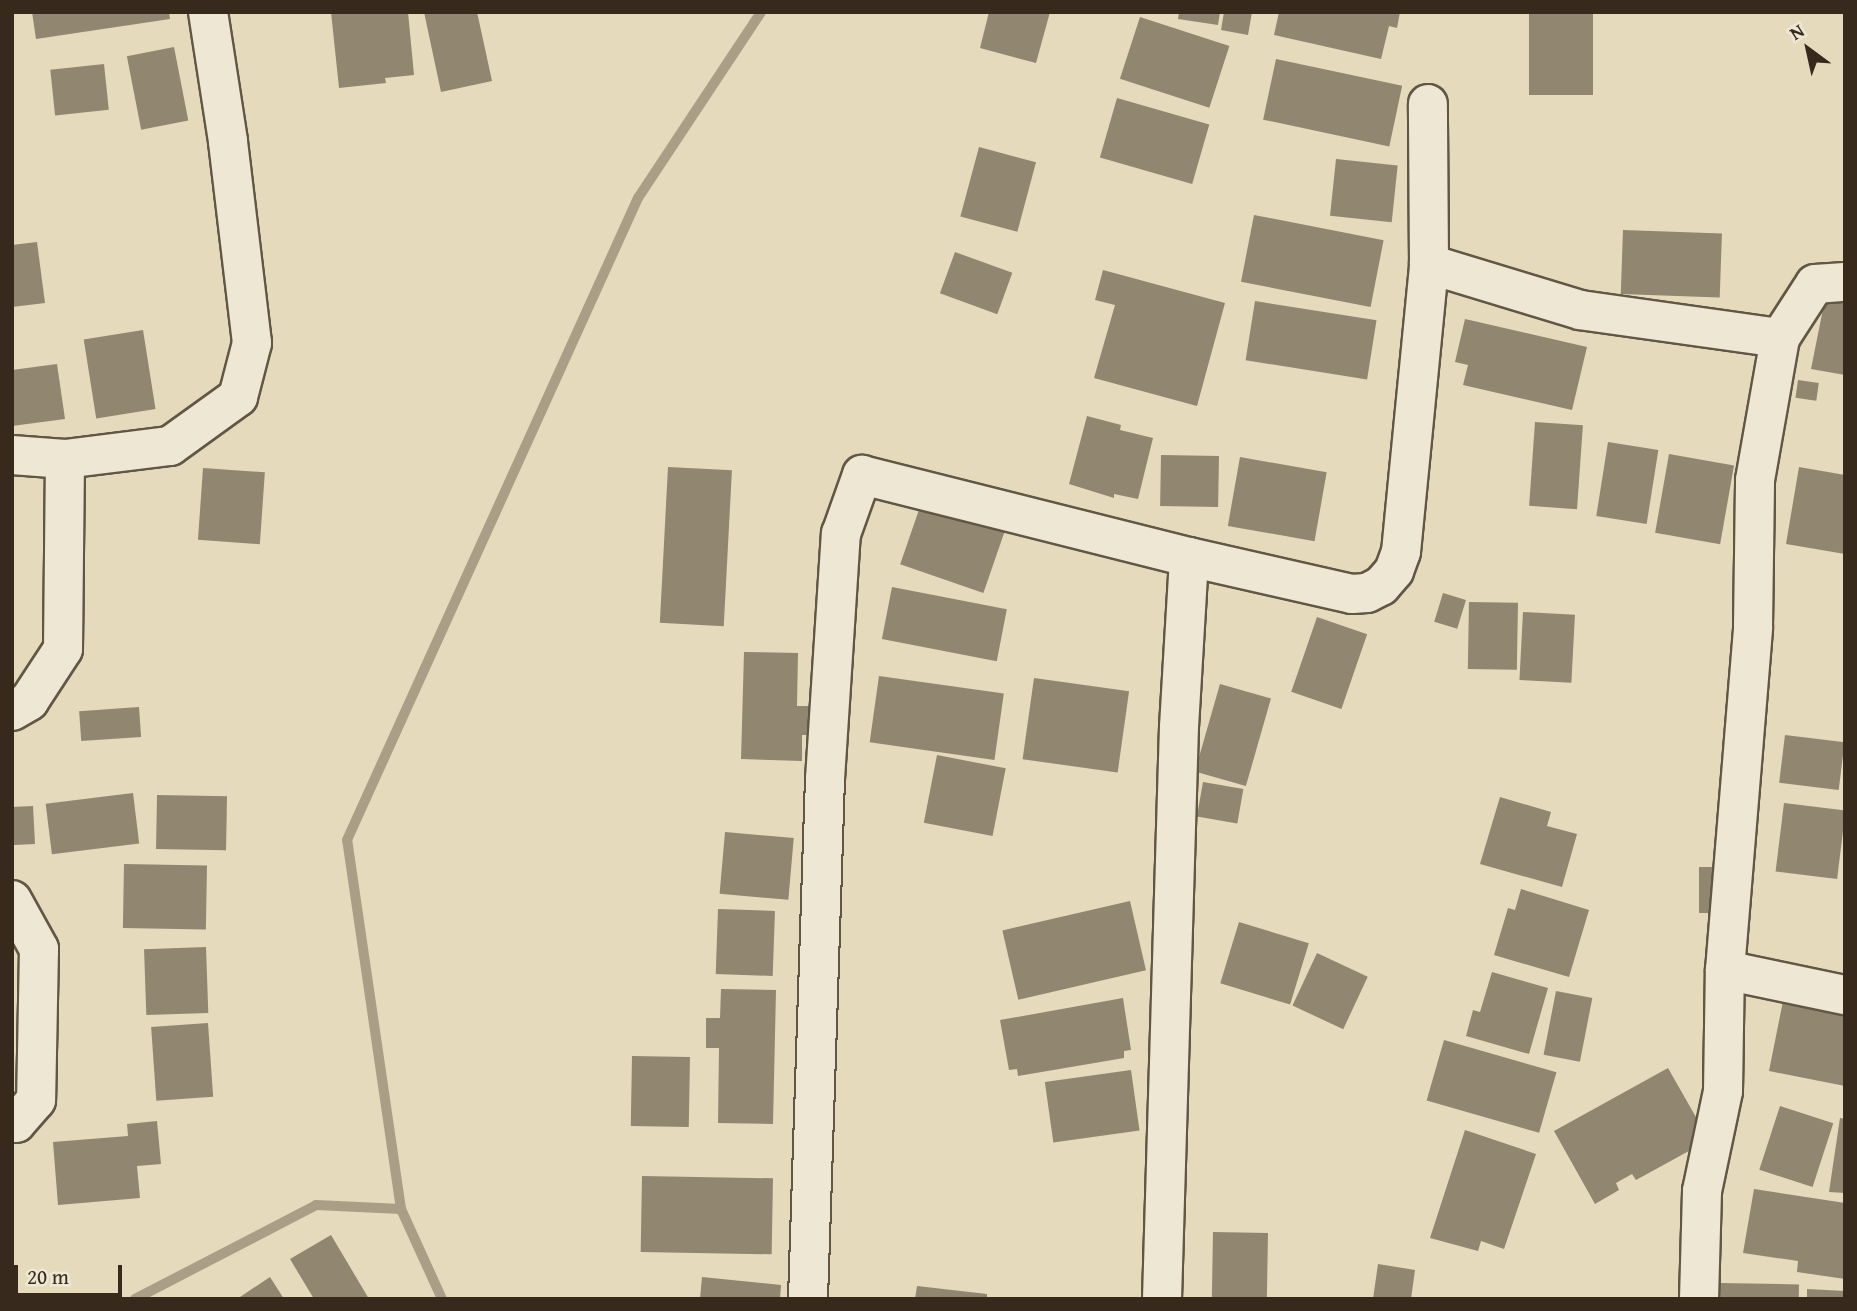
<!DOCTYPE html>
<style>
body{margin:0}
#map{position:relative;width:1857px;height:1311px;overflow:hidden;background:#e5dabc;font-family:"Gentium Book Plus",serif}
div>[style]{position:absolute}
.stream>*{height:10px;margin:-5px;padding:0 5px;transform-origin:5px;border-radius:5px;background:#aa9e86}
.building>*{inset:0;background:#918670;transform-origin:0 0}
.roads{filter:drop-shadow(2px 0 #625645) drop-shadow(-2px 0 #625645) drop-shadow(0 2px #625645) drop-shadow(0 -2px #625645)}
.minor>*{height:38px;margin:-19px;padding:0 19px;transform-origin:19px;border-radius:19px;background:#eee7d3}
span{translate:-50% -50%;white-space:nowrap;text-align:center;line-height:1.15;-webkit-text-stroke:7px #eee7d3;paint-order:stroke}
.frame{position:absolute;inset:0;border:14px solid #372a1d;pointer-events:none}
.north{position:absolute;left:1773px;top:14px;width:70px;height:70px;-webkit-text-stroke:5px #eee7d3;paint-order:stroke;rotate:327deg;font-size:19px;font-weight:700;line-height:28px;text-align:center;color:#372a1d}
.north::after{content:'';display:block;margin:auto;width:24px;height:32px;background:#372a1d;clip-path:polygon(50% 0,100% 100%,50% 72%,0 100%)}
.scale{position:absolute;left:14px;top:1265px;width:108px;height:32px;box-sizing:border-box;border:4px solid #372a1d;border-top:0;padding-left:9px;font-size:21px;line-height:24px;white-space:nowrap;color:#372a1d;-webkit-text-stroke:5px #eee7d3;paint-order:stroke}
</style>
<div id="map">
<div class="stream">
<div style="left:135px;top:1299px;width:204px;rotate:-27.4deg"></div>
<div style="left:316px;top:1205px;width:85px;rotate:2.7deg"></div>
<div style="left:442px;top:1299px;width:99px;rotate:-114.5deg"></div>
<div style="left:401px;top:1209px;width:373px;rotate:-98.3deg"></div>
<div style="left:347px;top:840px;width:705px;rotate:-65.62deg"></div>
<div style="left:638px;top:198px;width:223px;rotate:-56.5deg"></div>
</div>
<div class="building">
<div style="clip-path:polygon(32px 12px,169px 12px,170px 19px,36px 39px)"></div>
<div style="clip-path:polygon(331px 12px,408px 12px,414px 75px,385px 78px,386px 83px,339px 88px)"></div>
<div style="clip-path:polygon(424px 12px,477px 12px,492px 81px,441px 92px)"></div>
<div style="clip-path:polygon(989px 12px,1050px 12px,1036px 63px,980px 48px)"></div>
<div style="clip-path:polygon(1179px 12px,1220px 12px,1218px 25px,1178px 19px)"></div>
<div style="clip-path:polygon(1224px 12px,1252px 12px,1248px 35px,1221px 30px)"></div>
<div style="clip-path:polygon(1279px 12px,1400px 12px,1397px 28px,1389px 26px,1381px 59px,1274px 35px)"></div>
<div style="left:1529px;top:12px;width:64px;height:83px"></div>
<div style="left:1140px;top:17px;width:94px;height:65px;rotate:18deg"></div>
<div style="left:174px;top:47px;width:75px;height:48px;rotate:79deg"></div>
<div style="left:1276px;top:59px;width:129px;height:62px;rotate:12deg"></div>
<div style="left:104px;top:64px;width:46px;height:54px;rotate:84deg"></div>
<div style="left:1117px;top:98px;width:96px;height:62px;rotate:16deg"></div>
<div style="left:979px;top:147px;width:59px;height:72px;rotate:15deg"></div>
<div style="left:1336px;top:159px;width:62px;height:57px;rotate:6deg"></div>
<div style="left:1254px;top:215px;width:132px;height:68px;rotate:11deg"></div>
<div style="left:1623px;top:230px;width:99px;height:64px;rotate:2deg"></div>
<div style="clip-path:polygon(37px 242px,45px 303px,12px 307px,12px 245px)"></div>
<div style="left:955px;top:252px;width:61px;height:44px;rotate:20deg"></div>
<div style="clip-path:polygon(1103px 270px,1225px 303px,1197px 406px,1094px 378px,1115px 305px,1095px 300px)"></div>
<div style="clip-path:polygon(1825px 299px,1845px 303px,1845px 375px,1811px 369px)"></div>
<div style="left:1255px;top:301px;width:123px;height:60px;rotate:9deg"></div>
<div style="clip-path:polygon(1465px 319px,1587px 347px,1572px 410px,1463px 385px,1468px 365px,1455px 362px)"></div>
<div style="left:143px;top:330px;width:80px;height:60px;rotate:81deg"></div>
<div style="clip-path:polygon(57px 364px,65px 419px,12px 426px,12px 370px)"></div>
<div style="left:1798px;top:380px;width:21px;height:18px;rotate:8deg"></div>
<div style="clip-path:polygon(1087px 416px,1121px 425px,1120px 430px,1153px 438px,1138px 499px,1114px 494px,1114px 498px,1069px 484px)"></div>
<div style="left:1535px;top:422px;width:48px;height:84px;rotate:4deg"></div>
<div style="left:1608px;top:442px;width:51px;height:75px;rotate:9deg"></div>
<div style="left:1669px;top:454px;width:66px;height:80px;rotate:10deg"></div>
<div style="left:1161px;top:455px;width:58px;height:51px;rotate:1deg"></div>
<div style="left:1240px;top:457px;width:88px;height:70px;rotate:10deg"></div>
<div style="left:668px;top:467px;width:64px;height:156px;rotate:3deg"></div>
<div style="clip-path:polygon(1799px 467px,1845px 475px,1845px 554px,1786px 544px)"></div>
<div style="left:203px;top:468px;width:62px;height:72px;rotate:4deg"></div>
<div style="left:922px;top:501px;width:88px;height:67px;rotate:19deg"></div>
<div style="left:892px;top:587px;width:117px;height:53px;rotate:11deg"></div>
<div style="left:1443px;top:593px;width:24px;height:30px;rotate:17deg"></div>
<div style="left:1469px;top:602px;width:49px;height:67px;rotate:1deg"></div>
<div style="left:1523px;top:612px;width:52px;height:68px;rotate:3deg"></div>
<div style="left:1317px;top:617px;width:53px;height:79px;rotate:19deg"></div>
<div style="clip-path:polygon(744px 652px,798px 653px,797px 706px,819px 706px,818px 735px,802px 735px,802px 761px,741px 759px)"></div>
<div style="left:879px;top:676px;width:126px;height:67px;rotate:8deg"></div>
<div style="left:1034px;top:678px;width:96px;height:82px;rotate:8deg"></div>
<div style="left:1220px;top:684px;width:53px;height:91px;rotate:16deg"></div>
<div style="left:139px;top:707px;width:30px;height:60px;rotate:86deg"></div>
<div style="left:1785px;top:735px;width:60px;height:48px;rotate:7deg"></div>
<div style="left:937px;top:755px;width:70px;height:69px;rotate:11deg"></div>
<div style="left:1203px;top:782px;width:41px;height:35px;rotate:10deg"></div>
<div style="left:133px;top:793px;width:51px;height:88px;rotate:83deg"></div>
<div style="left:157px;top:795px;width:70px;height:54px;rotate:1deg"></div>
<div style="clip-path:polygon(1500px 797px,1551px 812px,1547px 826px,1577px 834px,1562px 887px,1480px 864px)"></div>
<div style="left:1784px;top:803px;width:62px;height:69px;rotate:7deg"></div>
<div style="left:33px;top:806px;width:38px;height:21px;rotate:87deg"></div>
<div style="left:725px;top:832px;width:69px;height:62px;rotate:5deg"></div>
<div style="left:124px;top:864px;width:83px;height:64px;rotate:1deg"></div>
<div style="left:1699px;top:867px;width:23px;height:46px"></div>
<div style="clip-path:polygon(1521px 889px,1589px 910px,1569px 977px,1494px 955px,1508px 908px,1515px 910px)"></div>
<div style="left:1130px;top:901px;width:71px;height:131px;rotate:77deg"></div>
<div style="left:718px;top:909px;width:57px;height:65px;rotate:2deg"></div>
<div style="left:1239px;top:922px;width:73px;height:64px;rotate:17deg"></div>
<div style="left:206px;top:947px;width:66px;height:62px;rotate:88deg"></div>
<div style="left:1317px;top:953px;width:56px;height:58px;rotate:25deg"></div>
<div style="clip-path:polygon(1492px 972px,1548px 988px,1529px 1054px,1466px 1036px,1473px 1010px,1480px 1012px)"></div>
<div style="clip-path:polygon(721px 989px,776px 990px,773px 1124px,718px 1123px,719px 1048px,706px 1048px,706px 1018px,720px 1018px)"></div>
<div style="left:1556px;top:991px;width:37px;height:65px;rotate:11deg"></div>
<div style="clip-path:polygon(1784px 996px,1845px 1008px,1845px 1086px,1769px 1071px)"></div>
<div style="clip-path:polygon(1123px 998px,1131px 1050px,1124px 1051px,1124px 1058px,1018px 1076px,1017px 1069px,1009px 1070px,1000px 1020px)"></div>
<div style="left:208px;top:1023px;width:74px;height:57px;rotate:86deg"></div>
<div style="left:1444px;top:1040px;width:117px;height:63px;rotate:16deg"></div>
<div style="left:632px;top:1056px;width:58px;height:70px;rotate:1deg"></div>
<div style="clip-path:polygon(1668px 1068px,1709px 1140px,1636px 1180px,1632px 1174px,1616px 1183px,1619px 1190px,1595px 1204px,1554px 1131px)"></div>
<div style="left:1131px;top:1070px;width:61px;height:87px;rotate:82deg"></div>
<div style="left:1780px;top:1106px;width:56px;height:67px;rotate:18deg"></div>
<div style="clip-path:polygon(1840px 1118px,1845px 1119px,1845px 1193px,1829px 1192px)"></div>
<div style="clip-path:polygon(157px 1121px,161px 1164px,137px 1166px,140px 1198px,58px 1205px,53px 1142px,128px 1136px,127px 1124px)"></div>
<div style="clip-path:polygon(1465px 1130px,1536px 1154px,1504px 1249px,1481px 1241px,1478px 1251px,1430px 1238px)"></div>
<div style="left:642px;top:1176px;width:131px;height:76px;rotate:1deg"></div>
<div style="clip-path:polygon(1754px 1189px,1845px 1203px,1845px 1279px,1797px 1272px,1798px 1261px,1743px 1253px)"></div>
<div style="left:1213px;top:1232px;width:55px;height:67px;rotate:1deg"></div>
<div style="clip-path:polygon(331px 1235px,369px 1299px,314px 1299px,290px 1259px)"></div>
<div style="clip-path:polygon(1378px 1264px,1415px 1270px,1411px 1299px,1373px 1299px)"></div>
<div style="clip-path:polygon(270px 1277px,284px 1299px,237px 1299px)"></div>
<div style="clip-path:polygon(702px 1277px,781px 1285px,780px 1299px,700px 1299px)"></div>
<div style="left:1719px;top:1283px;width:80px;height:16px;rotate:1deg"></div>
<div style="clip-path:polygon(917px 1286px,987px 1294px,987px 1299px,915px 1299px)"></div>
<div style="clip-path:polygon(1807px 1289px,1845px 1291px,1845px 1299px,1807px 1299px)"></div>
</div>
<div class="roads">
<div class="minor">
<div style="left:1429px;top:264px;width:158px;rotate:16.9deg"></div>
<div style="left:1580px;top:310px;width:202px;rotate:8deg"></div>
<div style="left:12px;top:455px;width:53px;rotate:4.3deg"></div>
<div style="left:65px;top:459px;width:106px;rotate:-7.1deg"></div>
<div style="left:170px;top:446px;width:84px;rotate:-35.8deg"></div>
<div style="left:238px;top:397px;width:56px;rotate:-75.5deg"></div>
<div style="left:252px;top:343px;width:203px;rotate:-96.8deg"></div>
<div style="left:228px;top:141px;width:131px;rotate:-98.8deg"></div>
<div style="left:12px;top:711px;width:20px;rotate:-30deg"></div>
<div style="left:29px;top:701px;width:62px;rotate:-56.8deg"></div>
<div style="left:63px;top:649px;width:190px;rotate:-89.4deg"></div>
<div style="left:12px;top:900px;width:56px;rotate:61.1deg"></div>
<div style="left:39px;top:949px;width:151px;rotate:91.1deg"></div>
<div style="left:36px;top:1100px;width:30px;rotate:131deg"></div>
<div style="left:16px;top:1123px;width:4px;rotate:180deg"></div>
<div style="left:1725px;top:970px;width:123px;rotate:11.8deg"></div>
<div style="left:808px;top:1299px;width:520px;rotate:-88.13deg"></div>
<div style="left:825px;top:779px;width:246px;rotate:-86.3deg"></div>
<div style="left:841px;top:534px;width:63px;rotate:-70.4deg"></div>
<div style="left:862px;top:475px;width:337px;rotate:14.1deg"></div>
<div style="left:1189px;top:557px;width:167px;rotate:12.8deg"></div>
<div style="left:1352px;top:594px;width:15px;rotate:-4deg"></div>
<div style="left:1367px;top:593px;width:16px;rotate:-27deg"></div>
<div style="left:1381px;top:586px;width:20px;rotate:-49deg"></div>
<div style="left:1394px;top:571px;width:20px;rotate:-70deg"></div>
<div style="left:1401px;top:552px;width:289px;rotate:-84.4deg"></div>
<div style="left:1429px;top:264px;width:160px;rotate:-90.4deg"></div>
<div style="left:1162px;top:1299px;width:572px;rotate:-88.3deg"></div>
<div style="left:1179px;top:727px;width:170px;rotate:-86.6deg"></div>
<div style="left:1699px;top:1299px;width:108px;rotate:-88.4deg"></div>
<div style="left:1702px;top:1191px;width:102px;rotate:-78.1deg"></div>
<div style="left:1723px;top:1091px;width:121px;rotate:-89.1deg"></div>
<div style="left:1725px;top:970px;width:344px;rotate:-85.3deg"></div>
<div style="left:1753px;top:627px;width:147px;rotate:-89.2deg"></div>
<div style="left:1755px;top:480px;width:144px;rotate:-80deg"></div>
<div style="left:1780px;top:338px;width:64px;rotate:-57.1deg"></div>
<div style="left:1815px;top:284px;width:30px;rotate:-4deg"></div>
</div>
</div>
<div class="frame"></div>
<div class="north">N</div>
<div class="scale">20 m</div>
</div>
